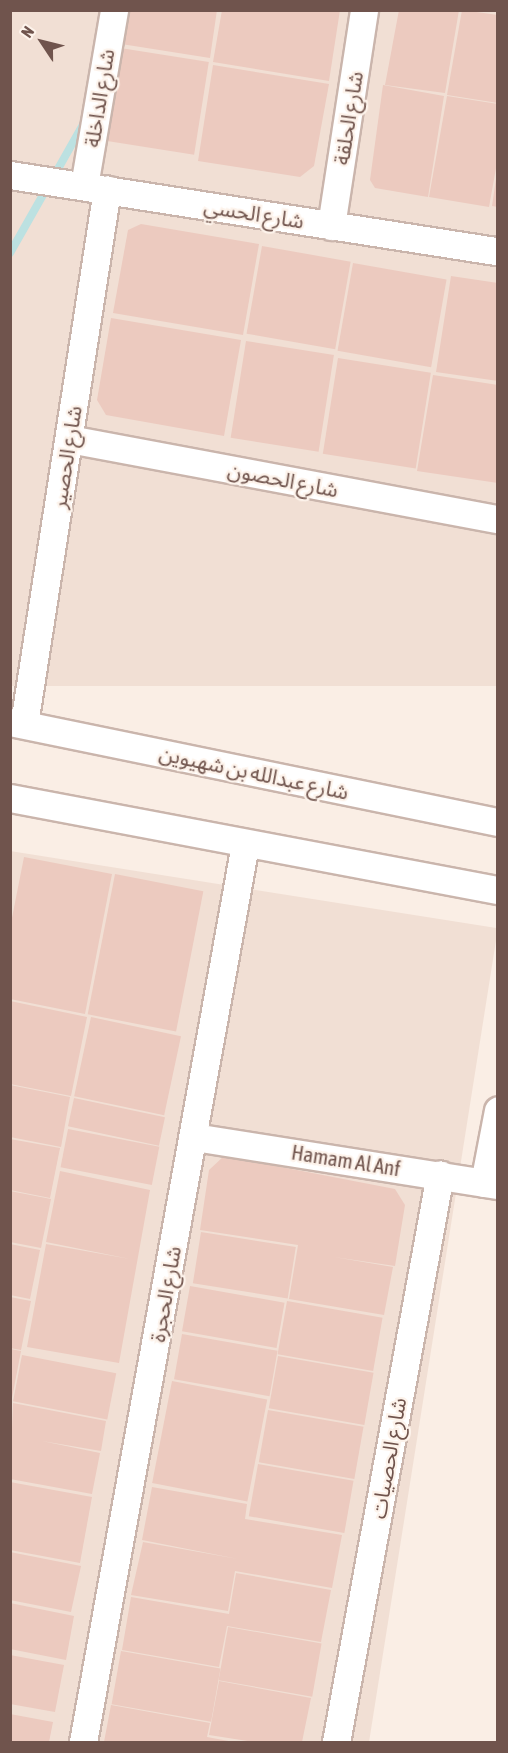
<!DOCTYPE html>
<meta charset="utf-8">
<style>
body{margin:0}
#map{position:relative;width:508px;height:1753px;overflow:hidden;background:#faeee5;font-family:"Asap Condensed","Noto Sans Arabic",sans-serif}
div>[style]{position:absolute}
.residential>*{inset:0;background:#f1dfd4;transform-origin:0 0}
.stream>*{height:8px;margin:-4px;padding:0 4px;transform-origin:4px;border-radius:4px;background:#bce1e1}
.building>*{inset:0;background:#eccabf;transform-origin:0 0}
.roads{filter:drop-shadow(2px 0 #cab5ac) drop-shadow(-2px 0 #cab5ac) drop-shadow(0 2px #cab5ac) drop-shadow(0 -2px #cab5ac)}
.minor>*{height:27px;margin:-13.5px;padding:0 13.5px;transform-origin:13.5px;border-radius:13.5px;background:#fff}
span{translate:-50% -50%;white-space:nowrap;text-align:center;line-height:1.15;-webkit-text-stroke:4.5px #fdf3eb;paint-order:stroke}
.street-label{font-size:21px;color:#70544d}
.frame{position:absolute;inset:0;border:12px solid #70544d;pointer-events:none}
.north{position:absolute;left:12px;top:12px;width:60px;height:60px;-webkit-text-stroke:4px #fdf3eb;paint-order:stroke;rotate:305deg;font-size:16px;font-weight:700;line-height:24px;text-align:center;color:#70544d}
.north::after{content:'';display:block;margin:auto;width:21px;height:27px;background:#70544d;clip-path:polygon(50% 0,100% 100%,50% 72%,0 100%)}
</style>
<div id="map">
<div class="residential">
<div style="left:10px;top:11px;width:487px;height:675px"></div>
<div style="left:10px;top:851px;width:494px;height:891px;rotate:9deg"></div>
</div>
<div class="stream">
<div style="left:54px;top:176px;width:63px;rotate:-60.6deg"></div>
<div style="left:10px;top:253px;width:77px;rotate:-60.4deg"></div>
</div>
<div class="building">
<div style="clip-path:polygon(121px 10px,217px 10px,210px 58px,115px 43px)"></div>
<div style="clip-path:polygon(222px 10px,340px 10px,329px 81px,213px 62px)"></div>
<div style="clip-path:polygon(399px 10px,459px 10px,445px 93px,385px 85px)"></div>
<div style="clip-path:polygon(462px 10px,498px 15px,498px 103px,447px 95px)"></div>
<div style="left:114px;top:47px;width:96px;height:94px;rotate:9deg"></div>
<div style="clip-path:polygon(213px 65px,329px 84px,314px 166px,300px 177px,198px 161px)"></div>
<div style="clip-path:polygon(383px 85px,444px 96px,428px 197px,375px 188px,370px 180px)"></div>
<div style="clip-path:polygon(447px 96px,498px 104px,498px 157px,489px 207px,429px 197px)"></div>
<div style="clip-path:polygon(496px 179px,498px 179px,498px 207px,492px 206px)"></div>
<div style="clip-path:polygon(141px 224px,259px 244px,243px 335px,113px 313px,128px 230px)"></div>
<div style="left:262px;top:246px;width:90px;height:89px;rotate:10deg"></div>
<div style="left:353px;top:263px;width:95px;height:89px;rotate:10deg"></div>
<div style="clip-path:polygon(451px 276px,498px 283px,498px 381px,436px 372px)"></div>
<div style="clip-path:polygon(111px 318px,241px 340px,224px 436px,106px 415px,97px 400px)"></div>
<div style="left:246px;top:341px;width:89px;height:98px;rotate:9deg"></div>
<div style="left:338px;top:358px;width:94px;height:97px;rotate:9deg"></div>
<div style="clip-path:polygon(433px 375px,498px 385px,498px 483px,417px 471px)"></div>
<div style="clip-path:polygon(24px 857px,112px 874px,85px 1014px,10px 999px,10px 928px)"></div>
<div style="left:115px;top:874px;width:90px;height:143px;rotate:11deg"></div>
<div style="clip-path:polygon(10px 1001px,87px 1017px,71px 1096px,10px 1084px)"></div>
<div style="left:91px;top:1017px;width:92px;height:81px;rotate:12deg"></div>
<div style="clip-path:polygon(10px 1085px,70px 1097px,61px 1147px,10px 1137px)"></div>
<div style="left:74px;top:1098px;width:93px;height:29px;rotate:12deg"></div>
<div style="left:68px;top:1129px;width:93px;height:39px;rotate:11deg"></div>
<div style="clip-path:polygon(10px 1139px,60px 1148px,50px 1198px,10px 1190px)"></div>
<div style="clip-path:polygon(224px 1156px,395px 1189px,405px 1205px,395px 1266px,334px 1257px,393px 1267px,384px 1315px,289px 1299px,298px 1245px,200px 1230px,209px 1170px)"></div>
<div style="clip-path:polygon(60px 1171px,150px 1190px,119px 1363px,27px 1347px,46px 1244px,130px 1259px,46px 1242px)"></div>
<div style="clip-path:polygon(10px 1191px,51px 1199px,41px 1248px,10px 1242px)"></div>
<div style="left:201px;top:1232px;width:96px;height:52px;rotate:9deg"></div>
<div style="clip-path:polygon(10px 1244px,40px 1250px,30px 1299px,10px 1295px)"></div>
<div style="left:190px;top:1286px;width:96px;height:46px;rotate:10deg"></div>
<div style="clip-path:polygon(10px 1297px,31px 1301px,21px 1350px,10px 1348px)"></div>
<div style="left:287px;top:1301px;width:97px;height:54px;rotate:10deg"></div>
<div style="left:182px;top:1334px;width:97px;height:46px;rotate:10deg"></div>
<div style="clip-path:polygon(10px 1349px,21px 1351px,12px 1398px,10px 1398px)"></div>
<div style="left:22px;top:1355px;width:96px;height:47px;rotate:11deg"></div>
<div style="left:278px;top:1356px;width:97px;height:53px;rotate:10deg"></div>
<div style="left:172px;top:1381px;width:97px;height:104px;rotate:11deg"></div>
<div style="clip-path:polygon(13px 1403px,106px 1421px,101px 1451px,42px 1441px,100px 1453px,92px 1494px,10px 1479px)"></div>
<div style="left:268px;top:1410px;width:97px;height:53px;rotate:10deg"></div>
<div style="left:258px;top:1464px;width:97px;height:53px;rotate:10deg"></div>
<div style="clip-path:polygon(10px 1482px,92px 1497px,80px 1563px,10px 1550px)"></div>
<div style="clip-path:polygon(152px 1487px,247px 1504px,245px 1519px,342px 1535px,332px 1588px,235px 1571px,228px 1611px,131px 1595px,143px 1542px,238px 1559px,142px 1540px)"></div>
<div style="clip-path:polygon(10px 1552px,81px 1566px,71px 1612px,10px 1600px)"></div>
<div style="clip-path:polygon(236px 1573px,331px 1590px,321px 1642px,227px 1626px,219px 1667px,122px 1650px,131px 1597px,229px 1614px)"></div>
<div style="clip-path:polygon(10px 1603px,74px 1616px,66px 1660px,10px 1649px)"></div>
<div style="left:228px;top:1627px;width:95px;height:54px;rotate:10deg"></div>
<div style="left:121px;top:1651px;width:101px;height:54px;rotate:10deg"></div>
<div style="clip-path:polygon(10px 1655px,64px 1665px,55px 1712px,10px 1704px)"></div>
<div style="clip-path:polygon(219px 1681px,311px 1698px,302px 1742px,254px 1742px,209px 1735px)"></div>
<div style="clip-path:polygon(111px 1705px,210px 1723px,207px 1737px,234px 1742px,104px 1742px)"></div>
<div style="clip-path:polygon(10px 1714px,53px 1722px,49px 1742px,10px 1742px)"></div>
</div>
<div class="roads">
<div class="minor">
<div style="left:10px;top:175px;width:494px;rotate:8.9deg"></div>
<div style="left:84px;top:186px;width:179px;rotate:-80.3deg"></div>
<div style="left:331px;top:226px;width:219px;rotate:-81.3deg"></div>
<div style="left:69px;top:439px;width:436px;rotate:10.6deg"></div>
<div style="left:10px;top:722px;width:498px;rotate:11.6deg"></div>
<div style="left:24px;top:724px;width:541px;rotate:-81.18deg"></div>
<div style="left:10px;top:798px;width:497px;rotate:10.7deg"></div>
<div style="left:194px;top:1137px;width:308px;rotate:9deg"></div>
<div style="left:484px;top:1183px;width:74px;rotate:-79.1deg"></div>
<div style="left:83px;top:1742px;width:912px;rotate:-79.77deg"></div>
<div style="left:336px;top:1742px;width:577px;rotate:-79.62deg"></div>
</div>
</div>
<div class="street-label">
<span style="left:99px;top:98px;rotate:-81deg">شارع الداخلة</span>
<span style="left:348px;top:118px;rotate:-81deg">شارع الحلقة</span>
<span style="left:254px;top:213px;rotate:9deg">شارع الحسي</span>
<span style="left:66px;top:457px;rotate:-81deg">شارع الحصير</span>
<span style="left:283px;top:479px;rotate:11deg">شارع الحصون</span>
<span style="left:254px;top:772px;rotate:12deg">شارع عبدالله بن شهيوين</span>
<span style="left:346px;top:1160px;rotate:9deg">Hamam Al Anf</span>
<span style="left:165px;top:1294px;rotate:-80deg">شارع الحجرة</span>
<span style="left:388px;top:1458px;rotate:-80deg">شارع الحصيات</span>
</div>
<div class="frame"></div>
<div class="north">N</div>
</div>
